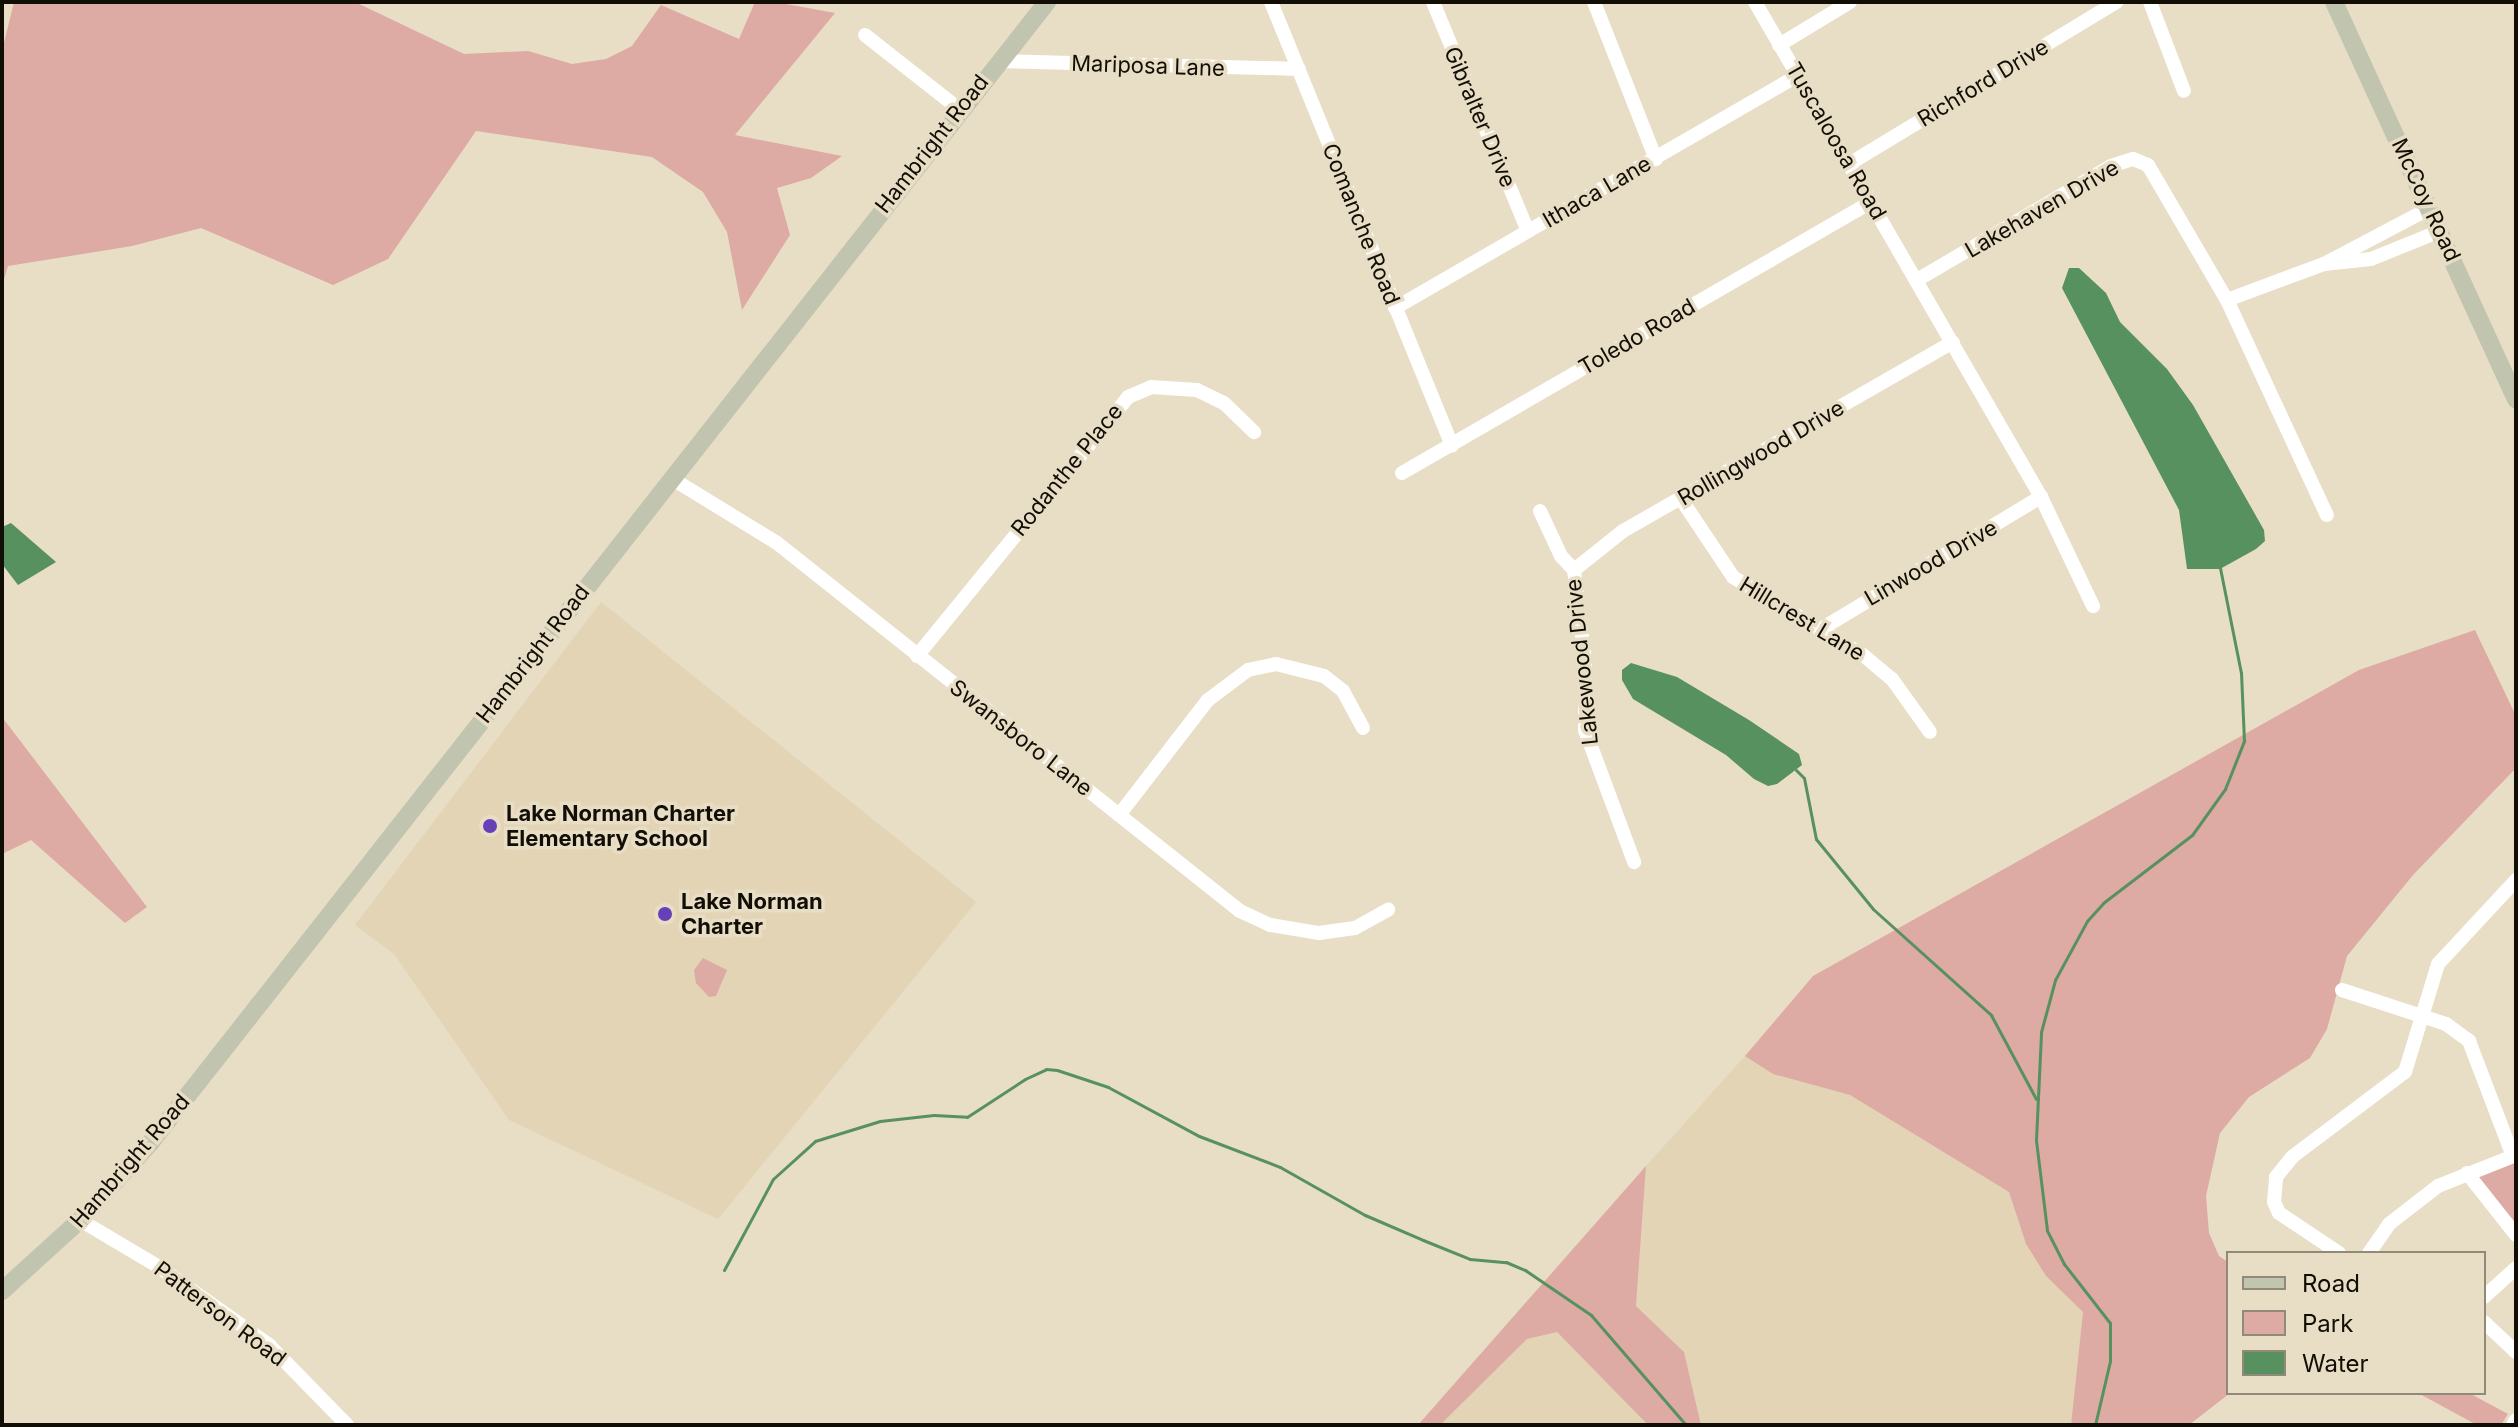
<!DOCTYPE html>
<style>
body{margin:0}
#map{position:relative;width:2518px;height:1427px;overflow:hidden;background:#e8ddc5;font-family:Inter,sans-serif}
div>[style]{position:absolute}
.built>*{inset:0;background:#e2d4b5}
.green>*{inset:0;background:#ddaaa4}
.water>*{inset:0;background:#589160}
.stream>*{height:3px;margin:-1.5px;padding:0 1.5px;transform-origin:1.5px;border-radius:1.5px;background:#589160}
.minor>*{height:14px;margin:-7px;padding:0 7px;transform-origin:7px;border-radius:7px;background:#fff}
.secondary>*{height:18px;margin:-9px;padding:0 9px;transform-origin:9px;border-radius:9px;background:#c1c4ae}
.dots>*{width:22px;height:22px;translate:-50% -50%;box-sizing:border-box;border:4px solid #e8ddc5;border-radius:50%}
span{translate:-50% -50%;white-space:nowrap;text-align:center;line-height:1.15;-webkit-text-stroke:7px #e8ddc5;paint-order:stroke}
.street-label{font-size:22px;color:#120e06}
.poi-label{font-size:22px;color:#120e06;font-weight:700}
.left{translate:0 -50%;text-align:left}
.frame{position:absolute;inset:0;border:4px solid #120e06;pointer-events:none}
.legend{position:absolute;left:2226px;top:1251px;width:260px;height:144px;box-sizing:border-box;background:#e8ddc5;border:2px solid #928a79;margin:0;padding:10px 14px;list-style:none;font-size:24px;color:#120e06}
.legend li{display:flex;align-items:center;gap:16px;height:40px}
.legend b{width:40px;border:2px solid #928a79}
</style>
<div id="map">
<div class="built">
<div style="clip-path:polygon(601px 602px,976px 902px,718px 1219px,509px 1120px,394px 954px,355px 925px)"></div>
<div style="clip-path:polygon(1745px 1056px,1773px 1074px,1850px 1095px,2009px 1192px,2026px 1244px,2046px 1276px,2083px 1311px,2071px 1425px,1701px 1425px,1684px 1352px,1636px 1306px,1646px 1166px)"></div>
<div style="clip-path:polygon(1557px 1332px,1648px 1425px,1440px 1425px,1527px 1339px)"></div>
</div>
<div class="green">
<div style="clip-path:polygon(14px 2px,355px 2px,464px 54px,528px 51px,572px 64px,606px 59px,632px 46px,661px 5px,739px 39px,755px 2px,775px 2px,835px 13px,735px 135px,842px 156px,811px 178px,777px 188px,790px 235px,742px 310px,727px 232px,703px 192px,652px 157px,476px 131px,388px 259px,333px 285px,201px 228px,132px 246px,8px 266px,2px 286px,2px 51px)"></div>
<div style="clip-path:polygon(2475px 630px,2516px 716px,2516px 768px,2413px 875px,2347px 956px,2327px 1029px,2310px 1058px,2249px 1097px,2220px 1133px,2206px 1196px,2209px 1233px,2219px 1256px,2228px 1262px,2230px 1393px,2189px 1425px,2071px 1425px,2083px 1312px,2046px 1276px,2026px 1244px,2009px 1192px,1850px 1095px,1773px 1074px,1745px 1056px,1813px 976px,2359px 670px)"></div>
<div style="clip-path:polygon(2px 717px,147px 907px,125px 923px,31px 840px,2px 854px)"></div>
<div style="clip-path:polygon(703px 958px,727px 970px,716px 996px,709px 997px,696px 983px,694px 970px)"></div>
<div style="clip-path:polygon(2516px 1155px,2516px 1235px,2467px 1173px)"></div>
<div style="clip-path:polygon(1646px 1166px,1636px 1306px,1684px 1352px,1701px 1425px,1648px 1425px,1557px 1332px,1527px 1339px,1440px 1425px,1418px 1425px)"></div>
<div style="clip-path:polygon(2418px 1393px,2469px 1393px,2508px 1414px,2501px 1425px,2477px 1425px)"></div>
</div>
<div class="water">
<div style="clip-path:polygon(2069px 268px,2079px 268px,2106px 293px,2120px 322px,2167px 369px,2193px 405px,2264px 530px,2265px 541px,2256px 549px,2220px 569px,2187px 569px,2179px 510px,2062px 288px)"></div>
<div style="clip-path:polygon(11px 523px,56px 562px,18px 585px,2px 564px,2px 527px)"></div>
<div style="clip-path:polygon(1631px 663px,1677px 677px,1749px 720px,1799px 754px,1802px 765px,1777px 784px,1768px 786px,1754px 779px,1726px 755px,1633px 699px,1622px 680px,1622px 670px)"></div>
</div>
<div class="stream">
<div style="left:1796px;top:770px;width:11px;rotate:45deg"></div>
<div style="left:1804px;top:778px;width:62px;rotate:78.9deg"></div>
<div style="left:1816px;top:839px;width:90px;rotate:50.8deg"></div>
<div style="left:1873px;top:909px;width:159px;rotate:41.9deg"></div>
<div style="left:1991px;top:1015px;width:95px;rotate:61.8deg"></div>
<div style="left:724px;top:1270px;width:103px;rotate:-61.7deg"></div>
<div style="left:773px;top:1179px;width:57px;rotate:-42.1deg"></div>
<div style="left:815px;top:1141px;width:68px;rotate:-17.1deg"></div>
<div style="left:880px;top:1121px;width:54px;rotate:-6.3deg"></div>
<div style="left:934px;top:1115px;width:33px;rotate:3deg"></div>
<div style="left:967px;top:1117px;width:69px;rotate:-33.2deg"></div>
<div style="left:1025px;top:1079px;width:23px;rotate:-25deg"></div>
<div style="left:1046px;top:1069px;width:11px;rotate:5deg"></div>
<div style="left:1057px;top:1070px;width:54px;rotate:18.4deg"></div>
<div style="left:1108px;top:1087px;width:103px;rotate:28.3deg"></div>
<div style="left:1199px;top:1136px;width:87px;rotate:20.9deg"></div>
<div style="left:1280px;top:1167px;width:98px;rotate:29.5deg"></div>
<div style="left:1365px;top:1215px;width:63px;rotate:23.3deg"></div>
<div style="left:1423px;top:1240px;width:51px;rotate:22deg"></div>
<div style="left:1470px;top:1259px;width:36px;rotate:5deg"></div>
<div style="left:1506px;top:1262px;width:21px;rotate:23deg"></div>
<div style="left:1525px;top:1270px;width:80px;rotate:34.3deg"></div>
<div style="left:1591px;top:1315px;width:145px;rotate:49.2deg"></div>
<div style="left:2095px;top:1425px;width:66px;rotate:-76.8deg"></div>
<div style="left:2110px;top:1361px;width:38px;rotate:-90deg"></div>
<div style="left:2110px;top:1323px;width:75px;rotate:-127.9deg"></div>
<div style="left:2064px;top:1264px;width:38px;rotate:-117deg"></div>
<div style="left:2047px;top:1230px;width:91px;rotate:-97deg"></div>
<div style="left:2036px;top:1140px;width:108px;rotate:-87.3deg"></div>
<div style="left:2041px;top:1032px;width:54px;rotate:-74.9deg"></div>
<div style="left:2055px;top:980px;width:67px;rotate:-61.5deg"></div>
<div style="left:2087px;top:921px;width:24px;rotate:-48deg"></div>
<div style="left:2103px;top:903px;width:112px;rotate:-37.4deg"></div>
<div style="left:2192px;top:835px;width:57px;rotate:-54.3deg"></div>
<div style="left:2225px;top:789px;width:52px;rotate:-68.4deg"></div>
<div style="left:2244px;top:741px;width:68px;rotate:-92.5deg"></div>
<div style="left:2241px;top:673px;width:107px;rotate:-101.3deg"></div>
</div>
<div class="minor">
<div style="left:1271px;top:2px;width:479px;rotate:67.8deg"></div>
<div style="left:1433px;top:2px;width:248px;rotate:67.5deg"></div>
<div style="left:1594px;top:2px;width:169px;rotate:68.5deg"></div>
<div style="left:1755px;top:2px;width:572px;rotate:59.98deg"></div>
<div style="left:2041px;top:497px;width:121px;rotate:64.5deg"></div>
<div style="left:2150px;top:2px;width:95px;rotate:69.1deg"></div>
<div style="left:865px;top:35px;width:120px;rotate:38.2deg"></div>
<div style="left:1779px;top:45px;width:83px;rotate:-31.2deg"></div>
<div style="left:998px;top:61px;width:301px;rotate:1.5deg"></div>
<div style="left:1849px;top:164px;width:313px;rotate:-31.2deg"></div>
<div style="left:2324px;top:264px;width:47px;rotate:-6.1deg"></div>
<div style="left:2371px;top:259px;width:74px;rotate:-22.1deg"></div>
<div style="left:1917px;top:280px;width:225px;rotate:-30.4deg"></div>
<div style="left:2111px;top:166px;width:23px;rotate:-18deg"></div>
<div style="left:2133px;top:159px;width:16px;rotate:22deg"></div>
<div style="left:2148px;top:165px;width:156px;rotate:59.7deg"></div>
<div style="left:2227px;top:300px;width:237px;rotate:65.1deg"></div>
<div style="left:2227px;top:300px;width:103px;rotate:-20.4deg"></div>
<div style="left:2324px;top:264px;width:120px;rotate:-27.8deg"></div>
<div style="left:1395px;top:308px;width:464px;rotate:-30deg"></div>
<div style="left:1402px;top:473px;width:542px;rotate:-30.02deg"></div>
<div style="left:671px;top:478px;width:124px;rotate:31.5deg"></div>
<div style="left:777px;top:543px;width:591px;rotate:38.48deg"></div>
<div style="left:1240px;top:911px;width:33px;rotate:25deg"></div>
<div style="left:1270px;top:925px;width:50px;rotate:9.3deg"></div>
<div style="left:1319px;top:933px;width:36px;rotate:-8deg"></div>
<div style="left:1355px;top:928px;width:38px;rotate:-29deg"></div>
<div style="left:1681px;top:499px;width:94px;rotate:56.3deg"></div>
<div style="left:1733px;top:577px;width:152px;rotate:31deg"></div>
<div style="left:1863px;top:655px;width:38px;rotate:40deg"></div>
<div style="left:1892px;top:679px;width:65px;rotate:54.4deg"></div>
<div style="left:1540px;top:511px;width:50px;rotate:65deg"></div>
<div style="left:1561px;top:556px;width:19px;rotate:47deg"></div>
<div style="left:1574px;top:570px;width:91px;rotate:83deg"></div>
<div style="left:1585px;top:660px;width:70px;rotate:90deg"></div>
<div style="left:1585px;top:730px;width:141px;rotate:69.6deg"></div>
<div style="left:1574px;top:570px;width:63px;rotate:-38.5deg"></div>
<div style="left:1623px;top:531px;width:380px;rotate:-29.8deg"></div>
<div style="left:1821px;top:629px;width:257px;rotate:-31deg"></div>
<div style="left:917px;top:656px;width:334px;rotate:-50.8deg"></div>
<div style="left:1128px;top:397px;width:25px;rotate:-23deg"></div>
<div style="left:1151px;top:387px;width:46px;rotate:3.7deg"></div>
<div style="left:1197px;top:390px;width:30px;rotate:26deg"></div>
<div style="left:1224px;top:403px;width:42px;rotate:44deg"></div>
<div style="left:1119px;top:815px;width:145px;rotate:-52.3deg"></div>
<div style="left:1208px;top:700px;width:50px;rotate:-36.9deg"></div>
<div style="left:1248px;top:670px;width:29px;rotate:-12deg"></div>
<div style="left:1276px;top:664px;width:49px;rotate:14deg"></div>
<div style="left:1324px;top:676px;width:24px;rotate:38deg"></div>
<div style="left:1343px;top:691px;width:42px;rotate:61.6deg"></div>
<div style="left:2342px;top:990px;width:109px;rotate:18.1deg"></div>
<div style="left:2446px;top:1024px;width:29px;rotate:36deg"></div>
<div style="left:2469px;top:1041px;width:123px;rotate:69.1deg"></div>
<div style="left:2467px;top:1173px;width:79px;rotate:51.7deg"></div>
<div style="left:80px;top:1220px;width:92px;rotate:30.7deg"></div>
<div style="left:159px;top:1267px;width:135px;rotate:35.3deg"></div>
<div style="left:269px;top:1345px;width:112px;rotate:45.7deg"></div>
<div style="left:2339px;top:1253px;width:72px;rotate:-146.3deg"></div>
<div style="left:2279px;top:1213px;width:12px;rotate:-114deg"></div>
<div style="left:2274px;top:1202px;width:25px;rotate:-85deg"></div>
<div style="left:2276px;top:1177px;width:26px;rotate:-51deg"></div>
<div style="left:2292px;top:1157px;width:141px;rotate:-37deg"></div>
<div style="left:2405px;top:1072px;width:113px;rotate:-73deg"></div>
<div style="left:2438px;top:964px;width:115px;rotate:-47.1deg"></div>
<div style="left:2369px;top:1253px;width:35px;rotate:-55deg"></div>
<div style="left:2389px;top:1224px;width:62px;rotate:-37.8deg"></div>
<div style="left:2438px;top:1186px;width:84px;rotate:-21.7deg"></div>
<div style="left:2484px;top:1297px;width:43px;rotate:-42.2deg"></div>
<div style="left:2484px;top:1322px;width:44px;rotate:43.2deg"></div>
<div style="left:2513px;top:1425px;width:6px;rotate:-59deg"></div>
</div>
<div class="secondary">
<div style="left:2334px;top:2px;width:437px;rotate:65.4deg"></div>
<div style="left:2px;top:1291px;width:105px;rotate:-42.3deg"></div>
<div style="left:80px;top:1220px;width:105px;rotate:-47.7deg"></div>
<div style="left:151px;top:1142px;width:1450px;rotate:-51.83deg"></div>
</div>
<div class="dots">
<div style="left:490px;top:826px;background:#673fb7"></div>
<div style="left:665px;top:914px;background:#673fb7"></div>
</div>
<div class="street-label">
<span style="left:1148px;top:66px;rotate:2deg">Mariposa Lane</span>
<span style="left:1983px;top:83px;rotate:-31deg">Richford Drive</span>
<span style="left:1480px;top:117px;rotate:67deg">Gibralter Drive</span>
<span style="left:1836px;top:141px;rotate:60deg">Tuscaloosa Road</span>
<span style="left:932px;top:144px;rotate:-52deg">Hambright Road</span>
<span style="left:1597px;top:192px;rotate:-30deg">Ithaca Lane</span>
<span style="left:2426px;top:200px;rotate:65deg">McCoy Road</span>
<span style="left:2042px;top:209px;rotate:-30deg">Lakehaven Drive</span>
<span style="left:1361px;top:224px;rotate:68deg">Comanche Road</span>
<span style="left:1637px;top:337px;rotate:-30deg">Toledo Road</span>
<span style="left:1761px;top:453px;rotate:-30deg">Rollingwood Drive</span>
<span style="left:1067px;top:470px;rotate:-51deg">Rodanthe Place</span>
<span style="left:1931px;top:563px;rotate:-30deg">Linwood Drive</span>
<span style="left:1802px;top:619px;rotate:31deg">Hillcrest Lane</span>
<span style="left:533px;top:654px;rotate:-52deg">Hambright Road</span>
<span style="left:1582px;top:662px;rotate:-96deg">Lakewood Drive</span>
<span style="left:1021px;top:738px;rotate:38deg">Swansboro Lane</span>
<span style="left:130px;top:1161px;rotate:-49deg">Hambright Road</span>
<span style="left:220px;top:1314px;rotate:37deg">Patterson Road</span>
</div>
<div class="poi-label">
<span class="left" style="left:506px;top:826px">Lake Norman Charter<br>Elementary School</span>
<span class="left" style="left:681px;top:914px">Lake Norman<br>Charter</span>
</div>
<div class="frame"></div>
<ul class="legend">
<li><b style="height:10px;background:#c1c4ae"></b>Road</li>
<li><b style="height:22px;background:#ddaaa4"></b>Park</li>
<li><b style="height:22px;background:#589160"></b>Water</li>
</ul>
</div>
